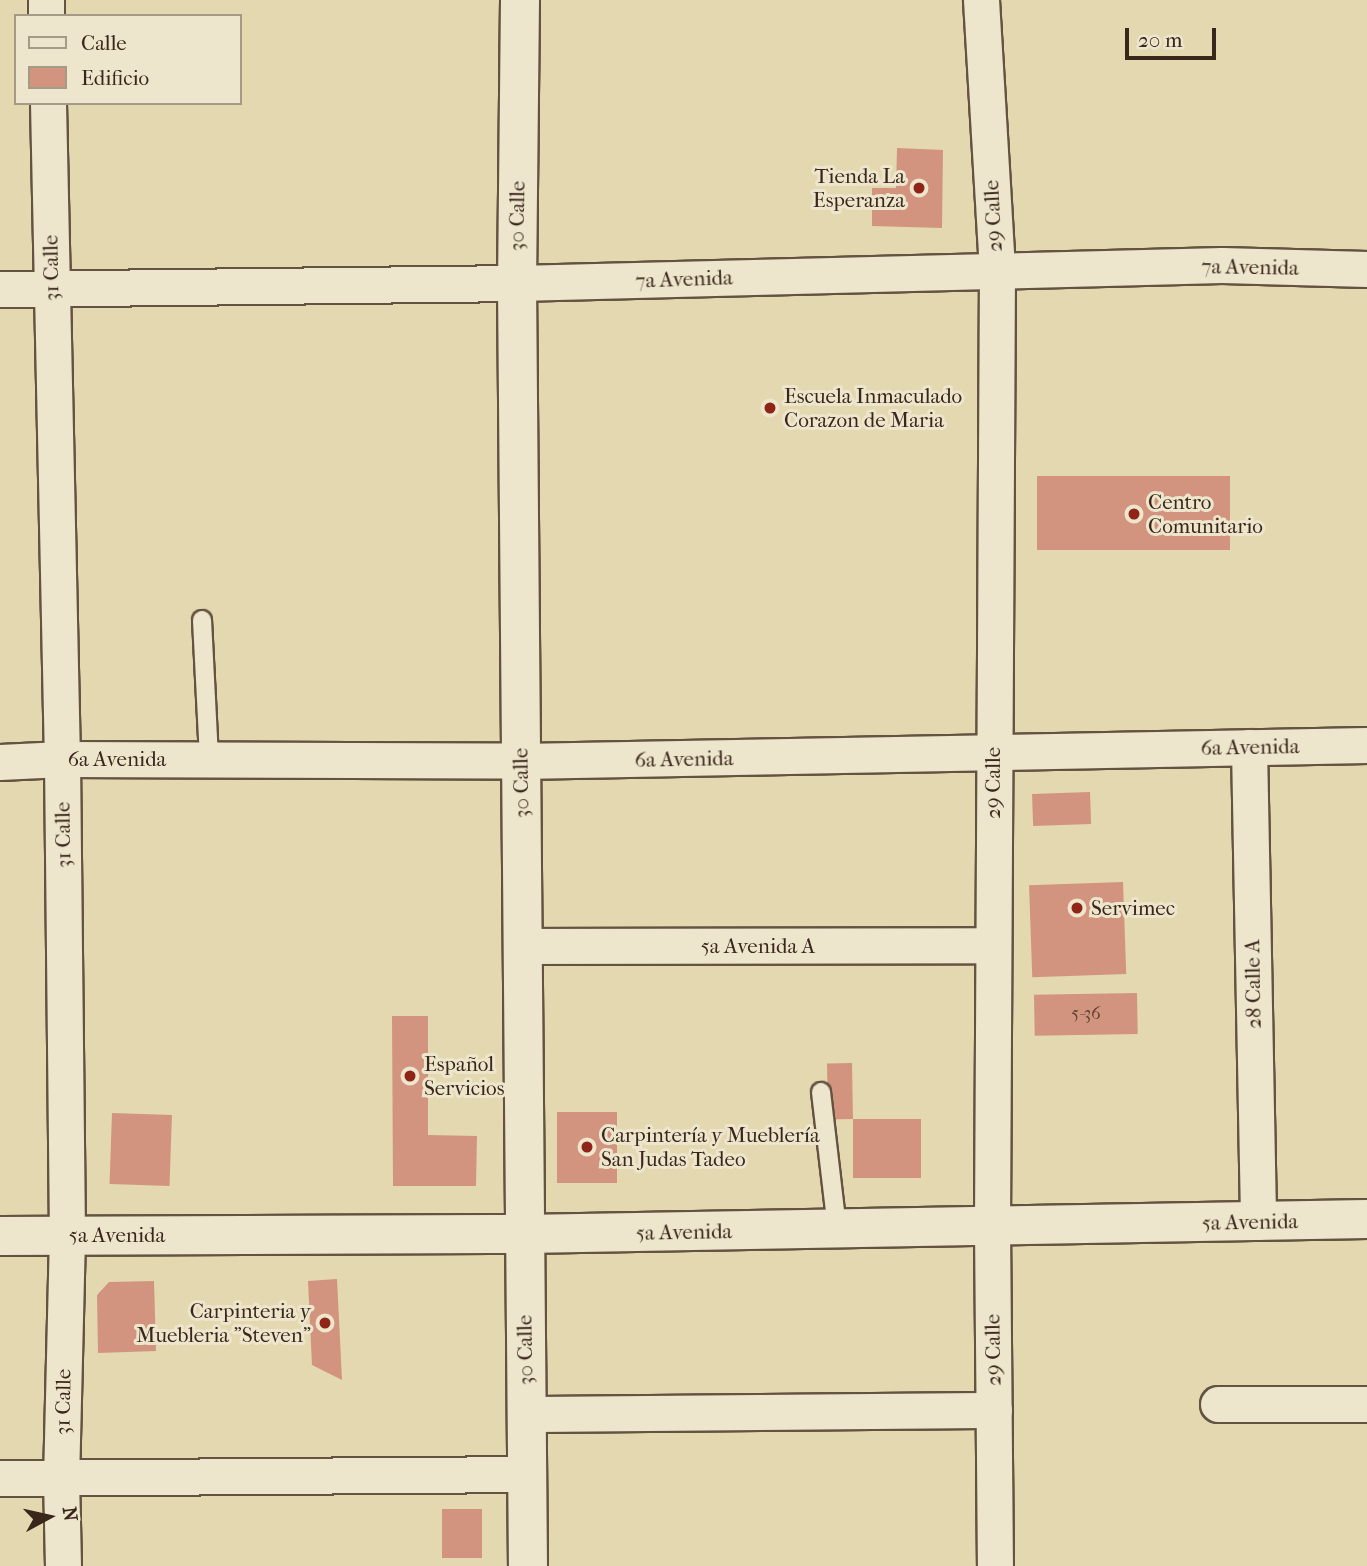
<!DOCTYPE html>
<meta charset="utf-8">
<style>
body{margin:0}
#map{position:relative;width:1367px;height:1566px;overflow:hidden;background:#e3d8b0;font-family:"IM FELL French Canon",serif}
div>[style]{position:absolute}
.building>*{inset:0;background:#d2947e;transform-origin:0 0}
.roads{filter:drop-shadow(2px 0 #645341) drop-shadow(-2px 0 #645341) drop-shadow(0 2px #645341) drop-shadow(0 -2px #645341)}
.lane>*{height:18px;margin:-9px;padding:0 9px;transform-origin:9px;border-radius:9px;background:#ede6cc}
.street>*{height:35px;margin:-17.5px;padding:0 17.5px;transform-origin:17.5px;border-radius:17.5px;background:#ede6cc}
.secondary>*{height:38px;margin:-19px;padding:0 19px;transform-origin:19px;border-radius:19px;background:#ede6cc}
.dots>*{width:19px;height:19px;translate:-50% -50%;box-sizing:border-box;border:4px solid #ede6cc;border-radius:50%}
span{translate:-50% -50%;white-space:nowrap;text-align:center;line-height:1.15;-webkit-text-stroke:6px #ede6cc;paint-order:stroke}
.number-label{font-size:18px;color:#604234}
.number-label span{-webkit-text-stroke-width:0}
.poi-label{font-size:21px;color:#3a271c}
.right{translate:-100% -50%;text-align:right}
.left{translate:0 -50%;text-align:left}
.street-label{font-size:21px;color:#3a271c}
.legend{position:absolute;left:14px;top:14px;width:228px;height:91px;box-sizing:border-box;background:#ede6cc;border:2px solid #a59a86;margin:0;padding:9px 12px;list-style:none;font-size:21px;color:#3a271c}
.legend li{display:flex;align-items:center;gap:14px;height:35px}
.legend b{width:35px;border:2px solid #a59a86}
.north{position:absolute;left:14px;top:1482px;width:70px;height:70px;-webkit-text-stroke:5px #ede6cc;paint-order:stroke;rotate:82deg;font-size:19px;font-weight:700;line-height:28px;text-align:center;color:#3a271c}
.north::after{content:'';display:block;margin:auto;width:24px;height:32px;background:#3a271c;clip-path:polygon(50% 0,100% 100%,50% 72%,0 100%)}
.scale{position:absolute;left:1125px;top:28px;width:91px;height:32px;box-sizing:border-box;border:4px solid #3a271c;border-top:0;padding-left:9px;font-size:21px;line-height:24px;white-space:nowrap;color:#3a271c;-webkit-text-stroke:5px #ede6cc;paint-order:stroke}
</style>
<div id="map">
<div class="building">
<div style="clip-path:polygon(897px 148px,943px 150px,942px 228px,872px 226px,872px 188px,896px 188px)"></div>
<div style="left:1230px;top:476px;width:74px;height:193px;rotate:90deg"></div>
<div style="left:1090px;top:792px;width:32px;height:58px;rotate:88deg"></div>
<div style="left:1123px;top:882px;width:92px;height:94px;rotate:88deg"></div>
<div style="left:1137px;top:993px;width:41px;height:103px;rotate:89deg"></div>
<div style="clip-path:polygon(392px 1016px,428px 1016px,428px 1135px,477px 1136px,476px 1186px,393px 1186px)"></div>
<div style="left:852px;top:1063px;width:56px;height:25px;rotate:89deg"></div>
<div style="left:557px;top:1112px;width:60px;height:71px"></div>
<div style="left:112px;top:1113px;width:60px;height:71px;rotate:2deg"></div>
<div style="left:853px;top:1119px;width:68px;height:59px"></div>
<div style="clip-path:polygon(337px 1279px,342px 1380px,312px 1365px,308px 1281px)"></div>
<div style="clip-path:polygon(154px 1281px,156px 1351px,98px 1353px,97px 1295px,109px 1282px)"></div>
<div style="left:442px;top:1509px;width:40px;height:49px"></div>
</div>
<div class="roads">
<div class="lane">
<div style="left:202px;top:620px;width:140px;rotate:87.1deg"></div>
<div style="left:821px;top:1092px;width:138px;rotate:83.3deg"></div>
</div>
<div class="street">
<div style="left:46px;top:0;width:16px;rotate:90deg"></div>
<div style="left:981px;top:0;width:270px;rotate:86.6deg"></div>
<div style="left:997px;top:270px;width:956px;rotate:90.3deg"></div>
<div style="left:992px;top:1226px;width:340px;rotate:89.5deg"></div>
<div style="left:48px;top:103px;width:656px;rotate:88.78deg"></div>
<div style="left:62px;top:759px;width:476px;rotate:89.4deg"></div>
<div style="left:67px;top:1235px;width:243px;rotate:91.4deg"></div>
<div style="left:61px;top:1478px;width:88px;rotate:88.7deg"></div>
<div style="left:0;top:289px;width:517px;rotate:-0.66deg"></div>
<div style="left:517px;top:283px;width:705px;rotate:-1.46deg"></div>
<div style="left:1222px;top:265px;width:145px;rotate:1.6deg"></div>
<div style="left:1249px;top:747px;width:475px;rotate:88.9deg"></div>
<div style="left:0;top:762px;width:62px;rotate:-2.8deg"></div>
<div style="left:62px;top:759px;width:459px;rotate:0.2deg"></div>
<div style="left:521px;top:761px;width:846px;rotate:-1.08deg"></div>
<div style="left:523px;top:946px;width:469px;rotate:-0.1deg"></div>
<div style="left:1218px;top:1404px;width:149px"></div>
<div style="left:526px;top:1414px;width:468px;rotate:-0.5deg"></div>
<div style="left:0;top:1478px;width:527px;rotate:-0.43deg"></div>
</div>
<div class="secondary">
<div style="left:520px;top:0;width:283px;rotate:90.6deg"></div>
<div style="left:517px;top:283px;width:1283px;rotate:89.51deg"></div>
<div style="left:0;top:1236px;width:524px;rotate:-0.22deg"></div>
<div style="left:524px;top:1234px;width:843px;rotate:-1.02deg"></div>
</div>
</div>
<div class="dots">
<div style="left:919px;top:188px;background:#8f2418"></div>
<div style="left:770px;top:408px;background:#8f2418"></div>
<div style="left:1134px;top:514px;background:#8f2418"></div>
<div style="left:1077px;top:908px;background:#8f2418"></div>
<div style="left:410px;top:1076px;background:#8f2418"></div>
<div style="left:587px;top:1147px;background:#8f2418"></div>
<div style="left:325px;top:1323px;background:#8f2418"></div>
</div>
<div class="number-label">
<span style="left:1086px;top:1014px">5-36</span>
</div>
<div class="poi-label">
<span class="right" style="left:905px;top:188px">Tienda La<br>Esperanza</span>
<span class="left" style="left:784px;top:408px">Escuela Inmaculado<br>Corazon de Maria</span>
<span class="left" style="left:1148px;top:514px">Centro<br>Comunitario</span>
<span class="left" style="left:1091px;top:908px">Servimec</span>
<span class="left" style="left:424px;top:1076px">Español<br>Servicios</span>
<span class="left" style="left:601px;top:1147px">Carpintería y Mueblería<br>San Judas Tadeo</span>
<span class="right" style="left:311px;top:1323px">Carpinteria y<br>Muebleria "Steven"</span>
</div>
<div class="street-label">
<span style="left:517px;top:216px;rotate:-89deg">30 Calle</span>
<span style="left:993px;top:216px;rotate:-93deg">29 Calle</span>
<span style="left:1250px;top:267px;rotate:1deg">7a Avenida</span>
<span style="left:51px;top:268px;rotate:-91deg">31 Calle</span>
<span style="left:684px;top:279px;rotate:-2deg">7a Avenida</span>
<span style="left:1250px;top:747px;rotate:-1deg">6a Avenida</span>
<span style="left:117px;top:759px">6a Avenida</span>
<span style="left:684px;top:759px;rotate:-1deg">6a Avenida</span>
<span style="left:521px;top:783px;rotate:-91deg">30 Calle</span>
<span style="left:993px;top:783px;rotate:-90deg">29 Calle</span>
<span style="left:63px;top:835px;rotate:-91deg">31 Calle</span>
<span style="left:758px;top:946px">5a Avenida A</span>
<span style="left:1253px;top:984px;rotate:-91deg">28 Calle A</span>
<span style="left:1250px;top:1222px;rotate:-1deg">5a Avenida</span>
<span style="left:684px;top:1232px;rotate:-1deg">5a Avenida</span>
<span style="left:117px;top:1235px">5a Avenida</span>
<span style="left:525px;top:1350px;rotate:-91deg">30 Calle</span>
<span style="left:993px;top:1350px;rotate:-91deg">29 Calle</span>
<span style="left:63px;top:1402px;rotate:-89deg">31 Calle</span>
</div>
<ul class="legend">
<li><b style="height:9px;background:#ede6cc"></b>Calle</li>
<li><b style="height:19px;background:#d2947e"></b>Edificio</li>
</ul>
<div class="north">N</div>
<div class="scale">20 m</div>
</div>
